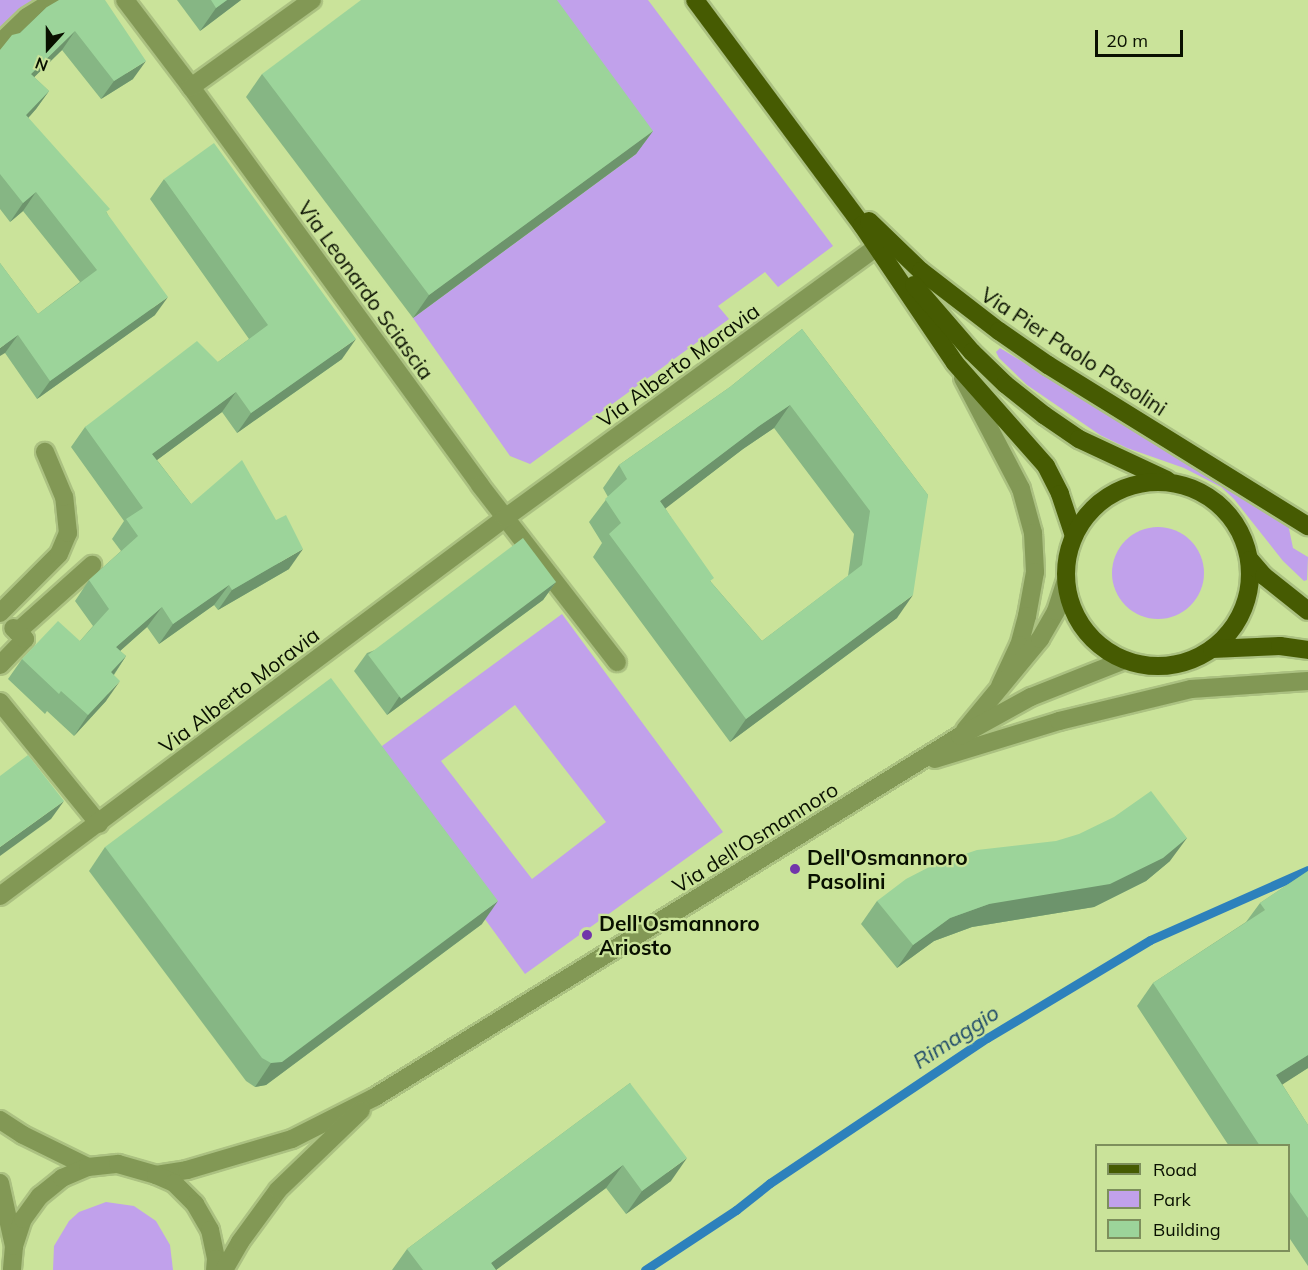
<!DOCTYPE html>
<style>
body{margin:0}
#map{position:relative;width:1308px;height:1270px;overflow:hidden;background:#cae39a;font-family:Mulish,sans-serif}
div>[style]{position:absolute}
.green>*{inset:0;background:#c1a1eb}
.round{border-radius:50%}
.stream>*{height:9px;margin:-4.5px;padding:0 4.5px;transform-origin:4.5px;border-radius:4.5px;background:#2d81bc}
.roads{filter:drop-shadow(2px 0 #abc181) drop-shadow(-2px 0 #abc181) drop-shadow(0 2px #abc181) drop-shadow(0 -2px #abc181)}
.minor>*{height:18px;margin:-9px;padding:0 9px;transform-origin:9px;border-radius:9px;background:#829855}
.major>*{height:18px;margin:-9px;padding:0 9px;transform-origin:9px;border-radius:9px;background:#465b02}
.major>.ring{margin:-9px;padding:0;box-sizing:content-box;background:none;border:18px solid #465b02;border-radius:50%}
.wall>*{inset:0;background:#86b684}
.shaded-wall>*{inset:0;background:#6d946c}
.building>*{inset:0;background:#9cd49a;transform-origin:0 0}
.dots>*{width:16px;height:16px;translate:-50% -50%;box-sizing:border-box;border:3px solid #cae39a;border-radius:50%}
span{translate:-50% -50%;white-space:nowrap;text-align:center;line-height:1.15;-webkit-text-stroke:4.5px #cae39a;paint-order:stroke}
.street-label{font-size:21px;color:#091000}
.poi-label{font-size:21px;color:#091000;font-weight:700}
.left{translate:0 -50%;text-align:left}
.water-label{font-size:22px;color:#1f4a6a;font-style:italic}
.legend{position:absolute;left:1095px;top:1144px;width:195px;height:108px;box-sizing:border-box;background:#cae39a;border:2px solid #7d8f5c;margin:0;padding:8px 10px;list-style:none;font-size:18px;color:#091000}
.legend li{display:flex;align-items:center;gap:12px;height:30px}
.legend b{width:30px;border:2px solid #7d8f5c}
.north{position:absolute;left:18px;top:18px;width:60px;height:60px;-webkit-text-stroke:4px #cae39a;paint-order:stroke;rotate:201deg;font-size:16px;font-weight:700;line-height:24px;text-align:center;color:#091000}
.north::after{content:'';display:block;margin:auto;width:21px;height:27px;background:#091000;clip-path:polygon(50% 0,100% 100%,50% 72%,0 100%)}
.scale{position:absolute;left:1095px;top:30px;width:88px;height:27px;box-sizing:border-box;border:3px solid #091000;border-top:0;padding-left:8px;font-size:18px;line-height:21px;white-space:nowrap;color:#091000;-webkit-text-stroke:4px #cae39a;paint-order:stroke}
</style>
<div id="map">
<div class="green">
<div style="clip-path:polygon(0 0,36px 0,0 30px)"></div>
<div style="clip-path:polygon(523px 0,648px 0,833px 246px,778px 287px,765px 272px,718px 306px,729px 319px,530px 464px,510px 456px,413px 318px,636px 154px)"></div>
<div style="clip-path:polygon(1000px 348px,1288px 524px,1293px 548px,1308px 557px,1307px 580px,1304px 581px,1283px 561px,1234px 499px,1221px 487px,1184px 468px,1127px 448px,1100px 435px,1027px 385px,999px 358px,996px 352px)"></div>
<div class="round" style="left:1112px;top:527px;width:92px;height:92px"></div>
<div style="clip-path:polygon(evenodd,562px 614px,723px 832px,525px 974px,367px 757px,562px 614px,515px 705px,606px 822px,532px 879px,441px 761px,515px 705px)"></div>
<div style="clip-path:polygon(106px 1202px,134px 1206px,156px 1221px,170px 1245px,173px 1270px,53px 1270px,54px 1246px,69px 1221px,79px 1212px)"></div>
</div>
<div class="stream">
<div style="left:645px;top:1270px;width:109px;rotate:-33.4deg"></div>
<div style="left:736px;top:1210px;width:43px;rotate:-38.5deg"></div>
<div style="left:770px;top:1183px;width:261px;rotate:-33.8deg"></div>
<div style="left:987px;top:1038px;width:190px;rotate:-31deg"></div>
<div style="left:1150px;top:940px;width:173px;rotate:-23.9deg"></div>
</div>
<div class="roads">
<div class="minor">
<div style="left:125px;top:0;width:109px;rotate:52.8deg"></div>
<div style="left:191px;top:87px;width:492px;rotate:54deg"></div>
<div style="left:480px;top:485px;width:224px;rotate:52.3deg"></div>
<div style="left:0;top:43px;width:37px;rotate:-44deg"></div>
<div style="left:27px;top:17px;width:32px;rotate:-32deg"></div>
<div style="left:191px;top:87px;width:149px;rotate:-35.7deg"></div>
<div style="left:963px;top:378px;width:125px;rotate:62.4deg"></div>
<div style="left:1021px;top:489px;width:46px;rotate:74.7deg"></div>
<div style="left:1033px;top:533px;width:39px;rotate:87deg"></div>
<div style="left:1035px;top:572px;width:45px;rotate:100.3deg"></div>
<div style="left:1027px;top:616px;width:30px;rotate:105deg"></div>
<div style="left:1019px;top:645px;width:45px;rotate:114.9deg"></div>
<div style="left:0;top:613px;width:83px;rotate:-45deg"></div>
<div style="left:59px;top:554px;width:23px;rotate:-67deg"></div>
<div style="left:68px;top:533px;width:36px;rotate:-96deg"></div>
<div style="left:64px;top:497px;width:49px;rotate:-112.9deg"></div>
<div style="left:17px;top:632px;width:101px;rotate:-41.8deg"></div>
<div style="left:0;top:665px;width:36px;rotate:-46deg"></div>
<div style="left:25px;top:639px;width:16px;rotate:-137deg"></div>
<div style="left:0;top:702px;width:157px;rotate:50.9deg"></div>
<div style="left:965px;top:730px;width:118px;rotate:-50.5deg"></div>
<div style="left:1040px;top:639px;width:32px;rotate:-60deg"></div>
<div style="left:1056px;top:611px;width:32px;rotate:-72deg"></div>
<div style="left:935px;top:759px;width:130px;rotate:-17deg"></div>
<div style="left:1059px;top:721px;width:136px;rotate:-13.6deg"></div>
<div style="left:1191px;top:689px;width:117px;rotate:-3.9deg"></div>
<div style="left:0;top:896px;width:631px;rotate:-36.82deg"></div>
<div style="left:505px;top:518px;width:460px;rotate:-36.1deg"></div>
<div style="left:0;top:1120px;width:27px;rotate:33deg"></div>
<div style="left:23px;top:1135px;width:72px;rotate:26.2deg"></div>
<div style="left:156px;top:1175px;width:31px;rotate:-9deg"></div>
<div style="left:187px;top:1170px;width:109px;rotate:-16.4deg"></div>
<div style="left:292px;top:1139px;width:93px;rotate:-26.8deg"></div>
<div style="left:375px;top:1097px;width:687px;rotate:-31.68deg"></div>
<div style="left:960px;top:736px;width:81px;rotate:-28.8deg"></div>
<div style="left:1031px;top:697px;width:101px;rotate:-21.5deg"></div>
<div style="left:0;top:1183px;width:65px;rotate:77.5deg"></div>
<div style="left:14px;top:1246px;width:24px;rotate:95deg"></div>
<div style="left:14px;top:1246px;width:28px;rotate:-72deg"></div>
<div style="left:23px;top:1219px;width:29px;rotate:-54deg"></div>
<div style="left:40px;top:1196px;width:28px;rotate:-39deg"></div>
<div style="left:62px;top:1178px;width:28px;rotate:-23deg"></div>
<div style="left:88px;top:1167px;width:30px;rotate:-6deg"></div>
<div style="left:118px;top:1164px;width:40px;rotate:16deg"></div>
<div style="left:156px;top:1175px;width:20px;rotate:24deg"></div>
<div style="left:174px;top:1183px;width:30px;rotate:45deg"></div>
<div style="left:195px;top:1204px;width:30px;rotate:60deg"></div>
<div style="left:210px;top:1230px;width:30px;rotate:78deg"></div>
<div style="left:216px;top:1259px;width:11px;rotate:95deg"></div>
<div style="left:224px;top:1270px;width:32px;rotate:-60deg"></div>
<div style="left:240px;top:1242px;width:64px;rotate:-53.8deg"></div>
<div style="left:278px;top:1190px;width:115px;rotate:-43.9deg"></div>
</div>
<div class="major">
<div style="left:695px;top:0;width:280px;rotate:53.4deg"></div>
<div style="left:862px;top:225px;width:166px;rotate:56deg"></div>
<div style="left:955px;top:363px;width:137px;rotate:48.5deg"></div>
<div style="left:1046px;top:466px;width:31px;rotate:63deg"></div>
<div style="left:1060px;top:494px;width:44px;rotate:71.6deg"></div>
<div style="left:869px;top:221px;width:72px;rotate:43.9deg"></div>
<div style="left:921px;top:271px;width:98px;rotate:37.6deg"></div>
<div style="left:999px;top:331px;width:60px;rotate:34.8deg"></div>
<div style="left:1048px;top:365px;width:306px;rotate:31.8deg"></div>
<div style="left:914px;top:285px;width:89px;rotate:49.1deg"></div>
<div style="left:972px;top:352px;width:46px;rotate:44.1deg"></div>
<div style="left:1005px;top:384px;width:50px;rotate:38.5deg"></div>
<div style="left:1044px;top:415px;width:42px;rotate:34.4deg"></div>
<div style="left:1079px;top:439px;width:97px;rotate:25deg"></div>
<div class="ring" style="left:1066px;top:482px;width:166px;height:166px"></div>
<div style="left:1250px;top:560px;width:21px;rotate:49deg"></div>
<div style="left:1264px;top:576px;width:56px;rotate:38.5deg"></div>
<div style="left:1212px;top:649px;width:68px;rotate:-2.5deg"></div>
<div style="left:1280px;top:646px;width:28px;rotate:8deg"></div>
</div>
</div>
<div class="wall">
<div style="clip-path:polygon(177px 0,241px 0,200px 31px)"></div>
<div style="clip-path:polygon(47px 7px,133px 79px,101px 99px,62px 50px,34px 77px,49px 91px,36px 109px,28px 118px,107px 213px,155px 315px,37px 399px,5px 353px,0 263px,38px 314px,80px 282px,23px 211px,10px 222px,0 209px,0 50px,20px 33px)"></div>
<div style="clip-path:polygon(262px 74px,653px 131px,636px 154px,413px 318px,246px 97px)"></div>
<div style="clip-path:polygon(164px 179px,342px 359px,237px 433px,222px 412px,157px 460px,191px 504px,289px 569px,218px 610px,214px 605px,159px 644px,147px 627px,120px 651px,126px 656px,114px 675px,106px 701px,74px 736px,47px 711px,45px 714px,8px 679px,22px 659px,80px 641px,93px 626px,75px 601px,89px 580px,121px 551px,112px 539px,124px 521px,71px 447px,85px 427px,218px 362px,249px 339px,150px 199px)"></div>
<div style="clip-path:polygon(evenodd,802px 329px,928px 495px,897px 618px,730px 742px,593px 557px,602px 543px,589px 522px,608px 497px,603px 488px,619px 465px,730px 387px,802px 329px,774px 428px,854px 534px,848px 576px,762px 641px,711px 582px,665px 508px,743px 449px,774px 428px)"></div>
<div style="clip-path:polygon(556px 582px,543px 600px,387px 715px,354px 671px,367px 653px)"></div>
<div style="clip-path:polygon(105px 847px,482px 924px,266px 1085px,255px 1087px,246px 1081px,89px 871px)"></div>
<div style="clip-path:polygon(1170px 861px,1146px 881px,1094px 907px,972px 927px,934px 941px,897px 968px,861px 924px,877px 901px)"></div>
<div style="clip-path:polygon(1308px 871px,1308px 1068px,1282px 1084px,1308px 1125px,1308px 1266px,1288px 1236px,1288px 1146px,1229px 1146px,1137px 1006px,1153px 983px,1246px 922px,1260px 903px)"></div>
<div style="clip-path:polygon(630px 1083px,671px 1181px,626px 1214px,606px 1188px,496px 1270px,392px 1270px,407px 1249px)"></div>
</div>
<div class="shaded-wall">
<div style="clip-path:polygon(227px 0,241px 0,200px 31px,216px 8px)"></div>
<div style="clip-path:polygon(75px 31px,62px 50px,18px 93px,31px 74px)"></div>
<div style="clip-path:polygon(146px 61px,133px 79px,101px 99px,114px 81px)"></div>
<div style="clip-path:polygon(49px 91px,36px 109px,14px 134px,26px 115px)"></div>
<div style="clip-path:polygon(653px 131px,636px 154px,413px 318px,429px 295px)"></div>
<div style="clip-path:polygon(36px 192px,23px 211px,10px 222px,23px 203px)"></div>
<div style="clip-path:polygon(168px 297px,155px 315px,37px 399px,50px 381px)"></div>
<div style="clip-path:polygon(18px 335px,5px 353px,0 356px,0 348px)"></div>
<div style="clip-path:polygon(356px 339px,342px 359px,237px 433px,251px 413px)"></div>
<div style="clip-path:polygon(236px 392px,222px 412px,138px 474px,152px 454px)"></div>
<div style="clip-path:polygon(790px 405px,774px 428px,743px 449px,644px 525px,660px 501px,759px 426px)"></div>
<div style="clip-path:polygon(303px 549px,289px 569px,218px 610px,232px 590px)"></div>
<div style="clip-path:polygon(556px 582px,543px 600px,387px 715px,399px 697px)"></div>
<div style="clip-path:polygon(229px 585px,214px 605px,159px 644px,173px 624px)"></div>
<div style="clip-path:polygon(913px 595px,897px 618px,730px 742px,746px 719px)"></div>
<div style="clip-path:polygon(162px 607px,147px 627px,102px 667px,116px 647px)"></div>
<div style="clip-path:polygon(126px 656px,112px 677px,111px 672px)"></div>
<div style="clip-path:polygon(120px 681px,106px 701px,74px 736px,88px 715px)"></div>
<div style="clip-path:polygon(64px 801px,51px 819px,0 856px,0 847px)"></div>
<div style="clip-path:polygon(1187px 838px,1170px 861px,1146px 881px,1094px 907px,972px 927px,934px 941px,897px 968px,913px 945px,950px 918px,989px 904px)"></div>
<div style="clip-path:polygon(498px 901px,482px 924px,266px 1085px,255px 1087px,271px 1063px)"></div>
<div style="clip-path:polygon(1308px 1055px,1308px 1068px,1260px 1099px,1276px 1075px)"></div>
<div style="clip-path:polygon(687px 1158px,671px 1181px,626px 1214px,642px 1191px)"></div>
<div style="clip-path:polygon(623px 1165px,606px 1188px,496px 1270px,491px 1263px)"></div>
</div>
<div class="building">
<div style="clip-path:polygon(59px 0,105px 0,146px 61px,114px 81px,75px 31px,31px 74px,49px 91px,26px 115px,110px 209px,106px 212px,168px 297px,50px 381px,18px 335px,0 348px,0 263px,38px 314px,97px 270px,36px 192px,23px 203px,0 174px,0 50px,12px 35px,20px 33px,47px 7px)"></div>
<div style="clip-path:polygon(211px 0,227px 0,216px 8px)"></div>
<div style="clip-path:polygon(361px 0,557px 0,653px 131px,429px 295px,262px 74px)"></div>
<div style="clip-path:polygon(214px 143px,356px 339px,251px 413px,236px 392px,152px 454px,191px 504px,242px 460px,276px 520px,286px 515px,303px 549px,232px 590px,229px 585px,173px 624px,162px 607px,116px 647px,126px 656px,111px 672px,120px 681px,88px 715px,61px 691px,59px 694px,22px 659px,58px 621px,80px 641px,109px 609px,89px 580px,138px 536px,126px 519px,143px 508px,85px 427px,197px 341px,218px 362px,268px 325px,164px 179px)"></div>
<div style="clip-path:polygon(evenodd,802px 329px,928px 495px,913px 595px,746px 719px,609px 534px,621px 523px,605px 499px,627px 479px,619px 465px,730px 387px,802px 329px,790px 405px,870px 511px,862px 565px,762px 641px,710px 581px,714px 578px,660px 501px,759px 426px,790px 405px)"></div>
<div style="left:523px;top:538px;width:55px;height:194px;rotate:53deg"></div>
<div style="clip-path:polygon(331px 678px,498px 901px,282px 1062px,271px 1063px,262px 1058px,105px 847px)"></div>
<div style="clip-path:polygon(28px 755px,64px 801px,0 847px,0 776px)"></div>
<div style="clip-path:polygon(1151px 791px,1187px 838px,1163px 858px,1110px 884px,989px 904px,950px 918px,913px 945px,877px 901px,906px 879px,935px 864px,977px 850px,1056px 841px,1079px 834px,1114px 817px)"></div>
<div style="clip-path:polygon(1308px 871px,1308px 1055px,1276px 1075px,1308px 1125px,1308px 1218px,1288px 1189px,1288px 1146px,1260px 1146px,1153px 983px,1265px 910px,1260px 903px)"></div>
<div style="clip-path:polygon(630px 1083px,687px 1158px,642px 1191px,623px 1165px,491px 1263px,496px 1270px,423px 1270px,407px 1249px)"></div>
</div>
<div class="dots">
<div style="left:795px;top:869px;background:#7135aa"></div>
<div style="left:587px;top:935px;background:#7135aa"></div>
</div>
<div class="street-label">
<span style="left:366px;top:290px;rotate:54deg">Via Leonardo Sciascia</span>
<span style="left:1074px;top:351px;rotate:33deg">Via Pier Paolo Pasolini</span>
<span style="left:678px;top:365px;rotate:-36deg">Via Alberto Moravia</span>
<span style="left:239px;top:690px;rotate:-37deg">Via Alberto Moravia</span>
<span style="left:755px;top:837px;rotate:-32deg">Via dell'Osmannoro</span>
</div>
<div class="poi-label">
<span class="left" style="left:807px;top:869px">Dell'Osmannoro<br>Pasolini</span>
<span class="left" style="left:599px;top:935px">Dell'Osmannoro<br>Ariosto</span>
</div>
<div class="water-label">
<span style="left:956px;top:1037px;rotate:-33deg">Rimaggio</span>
</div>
<ul class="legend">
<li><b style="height:8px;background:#465b02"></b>Road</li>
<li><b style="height:16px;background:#c1a1eb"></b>Park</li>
<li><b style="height:16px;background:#9cd49a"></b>Building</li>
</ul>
<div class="north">N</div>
<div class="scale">20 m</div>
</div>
